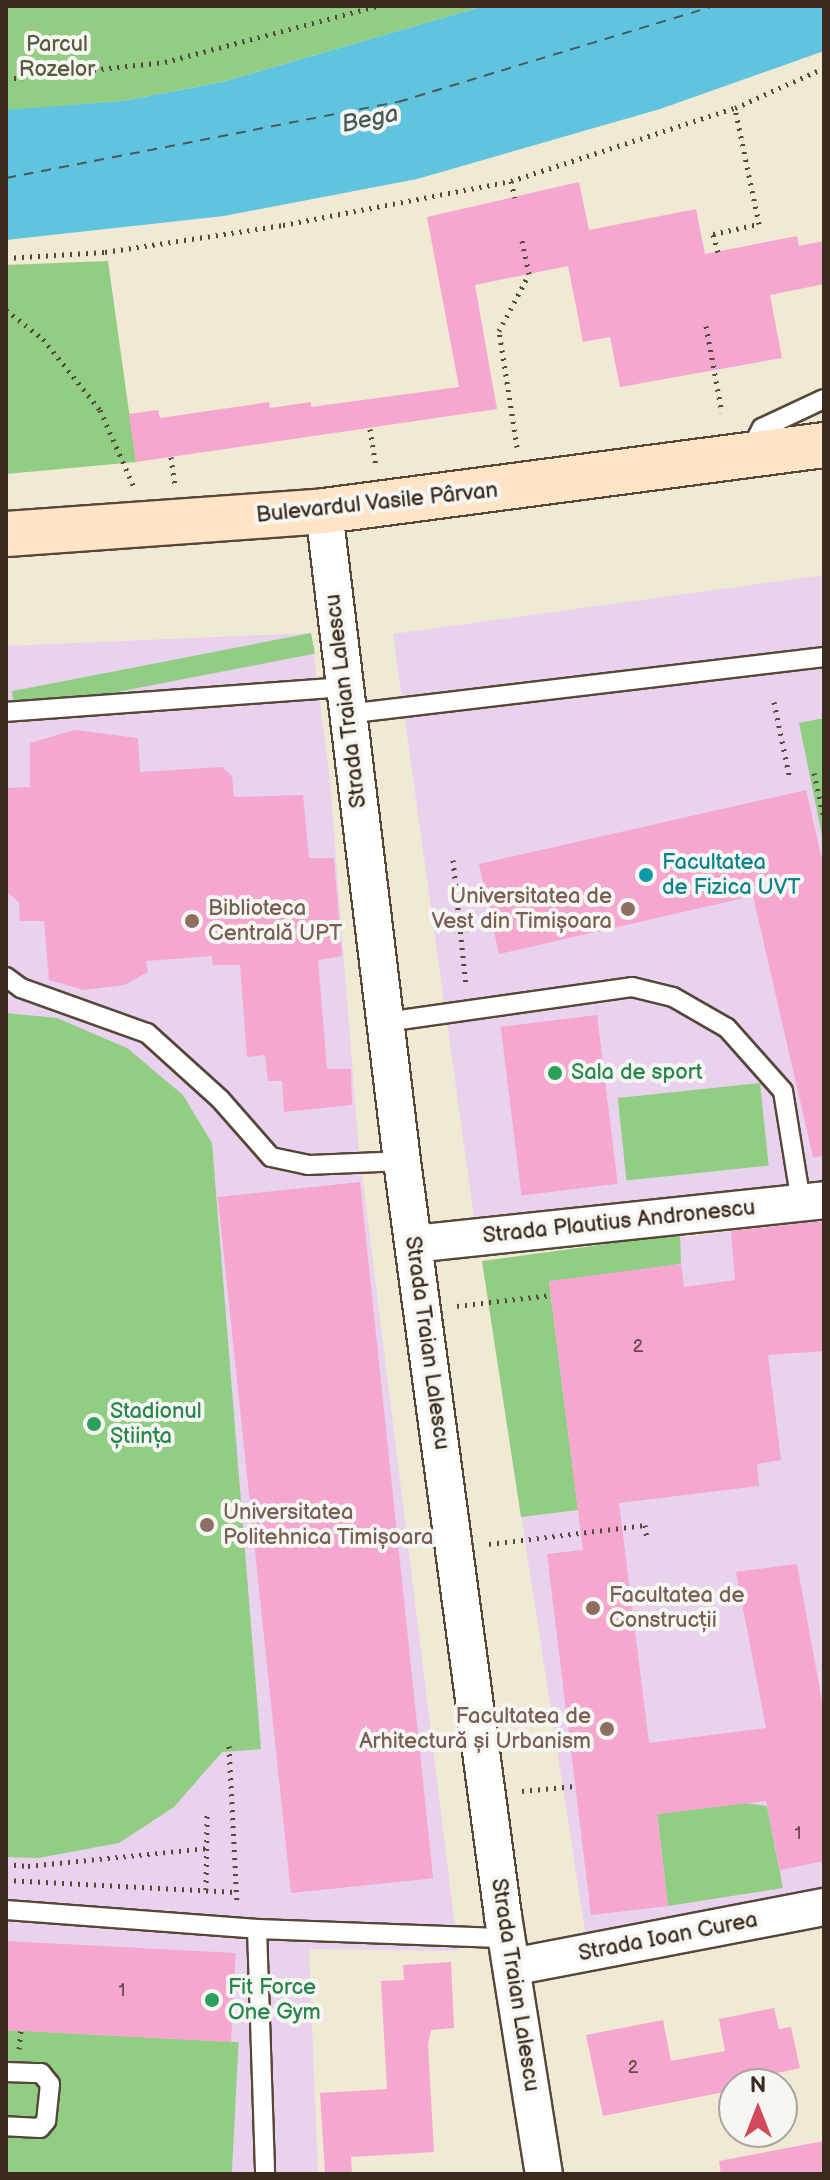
<!DOCTYPE html>
<meta charset="utf-8">
<style>
body{margin:0}
#map{position:relative;width:830px;height:2180px;overflow:hidden;background:#f0e9d4;font-family:"Balsamiq Sans",sans-serif}
div>[style]{position:absolute}
.built>*{inset:0;background:#e8d2ee}
.green>*{inset:0;background:#91ce83;transform-origin:0 0}
.water>*{inset:0;background:#61c4df}
.ferry>*{height:2px;margin-top:-1px;transform-origin:0;background:repeating-linear-gradient(90deg,#465858 0 10px,transparent 0 18px)}
.building>*{inset:0;background:#f5a7d0;transform-origin:0 0}
.path>*{height:5px;margin-top:-2.5px;transform-origin:0;background:repeating-linear-gradient(90deg,#564739 0 2px,transparent 0 8px)}
.roads{filter:drop-shadow(2px 0 #564739) drop-shadow(-2px 0 #564739) drop-shadow(0 2px #564739) drop-shadow(0 -2px #564739)}
.lane>*{height:18px;margin:-9px;padding:0 9px;transform-origin:9px;border-radius:9px;background:#fff}
.street>*{height:36px;margin:-18px;padding:0 18px;transform-origin:18px;border-radius:18px;background:#fff}
.secondary>*{height:44px;margin:-22px;padding:0 22px;transform-origin:22px;border-radius:22px;background:#ffe4c6}
.dots>*{width:22px;height:22px;translate:-50% -50%;box-sizing:border-box;border:4px solid #f6f6f2;border-radius:50%}
span{translate:-50% -50%;white-space:nowrap;text-align:center;line-height:1.15;-webkit-text-stroke:8px #f6f6f2;paint-order:stroke}
.number-label{font-size:18px;color:#6a494a}
.number-label span{-webkit-text-stroke-width:0}
.park-label{font-size:22px;color:#555b3c}
.street-label{font-size:22px;color:#3b2a1e}
.culture-label{font-size:22px;color:#0d838f}
.left{translate:0 -50%;text-align:left}
.education-label{font-size:22px;color:#785e54}
.right{translate:-100% -50%;text-align:right}
.leisure-label{font-size:22px;color:#27864d}
.water-label{font-size:24px;color:#465858;font-style:italic}
.frame{position:absolute;inset:0;border:8px solid #3b2a1e;pointer-events:none}
.north{position:absolute;left:718px;top:2068px;width:80px;height:80px;box-sizing:border-box;background:#f6f6f2;border:2px solid #aba49d;border-radius:50%;rotate:0deg;font-size:22px;font-weight:700;line-height:32px;text-align:center;color:#3b2a1e}
.north::after{content:'';display:block;margin:auto;width:28px;height:36px;background:#d1495b;clip-path:polygon(50% 0,100% 100%,50% 72%,0 100%)}
</style>
<div id="map">
<div class="built">
<div style="clip-path:polygon(824px 575px,824px 1183px,474px 1217px,393px 634px)"></div>
<div style="clip-path:polygon(311px 633px,330px 781px,358px 1140px,458px 1951px,309px 1949px,318px 2174px,6px 2174px,6px 646px)"></div>
<div style="clip-path:polygon(824px 1220px,824px 1889px,586px 1937px,482px 1261px)"></div>
</div>
<div class="green">
<div style="clip-path:polygon(6px 6px,484px 6px,222px 82px,123px 101px,18px 110px,6px 110px)"></div>
<div style="clip-path:polygon(108px 261px,136px 462px,6px 474px,6px 265px)"></div>
<div style="left:311px;top:633px;width:21px;height:305px;rotate:79deg"></div>
<div style="clip-path:polygon(824px 718px,824px 845px,799px 723px)"></div>
<div style="clip-path:polygon(6px 1013px,57px 1018px,127px 1048px,183px 1095px,212px 1143px,261px 1749px,222px 1752px,174px 1807px,119px 1843px,38px 1858px,6px 1857px)"></div>
<div style="left:760px;top:1083px;width:83px;height:143px;rotate:84deg"></div>
<div style="clip-path:polygon(680px 1234px,681px 1264px,549px 1282px,578px 1510px,521px 1517px,482px 1261px)"></div>
<div style="clip-path:polygon(745px 1803px,767px 1806px,783px 1888px,668px 1906px,657px 1814px)"></div>
<div style="left:6px;top:2030px;width:233px;height:144px;rotate:3deg"></div>
</div>
<div class="water">
<div style="clip-path:polygon(484px 6px,824px 6px,824px 51px,660px 109px,417px 179px,224px 216px,6px 240px,6px 110px,123px 101px,222px 82px)"></div>
</div>
<div class="ferry">
<div style="left:6px;top:178px;width:399px;rotate:-11deg"></div>
<div style="left:398px;top:102px;width:329px;rotate:-16.9deg"></div>
</div>
<div class="building">
<div style="clip-path:polygon(579px 182px,589px 230px,696px 209px,705px 254px,797px 236px,799px 246px,824px 241px,824px 284px,770px 295px,782px 358px,620px 387px,610px 337px,583px 342px,568px 266px,475px 285px,497px 409px,136px 462px,129px 414px,158px 410px,160px 418px,269px 402px,270px 408px,311px 402px,311px 407px,459px 387px,427px 217px)"></div>
<div style="clip-path:polygon(74px 730px,138px 738px,140px 772px,222px 767px,232px 776px,234px 797px,303px 795px,309px 858px,334px 858px,342px 956px,318px 960px,327px 1069px,351px 1069px,352px 1105px,284px 1112px,282px 1081px,268px 1081px,265px 1055px,247px 1057px,240px 965px,213px 965px,212px 956px,146px 961px,148px 972px,124px 985px,84px 990px,49px 980px,44px 921px,20px 921px,19px 902px,6px 892px,6px 788px,30px 787px,30px 743px)"></div>
<div style="clip-path:polygon(806px 790px,824px 868px,824px 1156px,813px 1157px,753px 896px,499px 954px,479px 864px)"></div>
<div style="left:597px;top:1015px;width:170px;height:97px;rotate:83deg"></div>
<div style="left:360px;top:1182px;width:700px;height:143px;rotate:84deg"></div>
<div style="clip-path:polygon(824px 1221px,824px 1351px,768px 1355px,781px 1460px,757px 1464px,759px 1486px,619px 1503px,649px 1743px,766px 1728px,736px 1572px,797px 1564px,824px 1712px,824px 1861px,780px 1870px,766px 1801px,657px 1814px,668px 1906px,591px 1915px,547px 1554px,583px 1550px,549px 1281px,681px 1264px,684px 1287px,735px 1280px,731px 1231px)"></div>
<div style="left:6px;top:1941px;width:230px;height:89px;rotate:3deg"></div>
<div style="clip-path:polygon(451px 1962px,454px 2028px,431px 2030px,428px 2044px,434px 2152px,351px 2157px,352px 2174px,325px 2174px,320px 2093px,387px 2089px,381px 1981px,404px 1980px,403px 1965px)"></div>
<div style="clip-path:polygon(774px 2008px,779px 2029px,791px 2027px,800px 2068px,744px 2080px,745px 2084px,734px 2084px,734px 2090px,603px 2116px,586px 2035px,663px 2020px,671px 2061px,725px 2051px,719px 2019px)"></div>
<div style="clip-path:polygon(824px 2141px,824px 2174px,721px 2174px,719px 2161px)"></div>
</div>
<div class="path">
<div style="left:6px;top:79px;width:160px;rotate:-6.1deg"></div>
<div style="left:165px;top:62px;width:219px;rotate:-14.8deg"></div>
<div style="left:511px;top:181px;width:17px;rotate:77deg"></div>
<div style="left:718px;top:252px;width:19px;rotate:-106deg"></div>
<div style="left:713px;top:234px;width:47px;rotate:-12.3deg"></div>
<div style="left:759px;top:224px;width:118px;rotate:-101.7deg"></div>
<div style="left:6px;top:258px;width:99px;rotate:-3.5deg"></div>
<div style="left:105px;top:252px;width:180px;rotate:-8.6deg"></div>
<div style="left:283px;top:225px;width:232px;rotate:-10.9deg"></div>
<div style="left:511px;top:181px;width:236px;rotate:-18.1deg"></div>
<div style="left:735px;top:108px;width:98px;rotate:-24.2deg"></div>
<div style="left:6px;top:310px;width:47px;rotate:38.1deg"></div>
<div style="left:43px;top:339px;width:91px;rotate:51.2deg"></div>
<div style="left:100px;top:410px;width:84px;rotate:66.2deg"></div>
<div style="left:706px;top:326px;width:88px;rotate:79.6deg"></div>
<div style="left:370px;top:429px;width:37px;rotate:81deg"></div>
<div style="left:517px;top:447px;width:117px;rotate:-98.8deg"></div>
<div style="left:499px;top:331px;width:64px;rotate:-62.2deg"></div>
<div style="left:529px;top:274px;width:39px;rotate:-102deg"></div>
<div style="left:171px;top:457px;width:27px;rotate:82deg"></div>
<div style="left:774px;top:702px;width:79px;rotate:78.3deg"></div>
<div style="left:814px;top:773px;width:47px;rotate:77.7deg"></div>
<div style="left:453px;top:860px;width:127px;rotate:84.1deg"></div>
<div style="left:457px;top:1306px;width:95px;rotate:-6.7deg"></div>
<div style="left:489px;top:1544px;width:157px;rotate:-6.9deg"></div>
<div style="left:645px;top:1525px;width:14px;rotate:82deg"></div>
<div style="left:229px;top:1746px;width:157px;rotate:87.1deg"></div>
<div style="left:522px;top:1791px;width:53px;rotate:-5.4deg"></div>
<div style="left:6px;top:1864px;width:22px;rotate:5deg"></div>
<div style="left:28px;top:1866px;width:180px;rotate:-5.7deg"></div>
<div style="left:6px;top:1880px;width:231px;rotate:3deg"></div>
<div style="left:206px;top:1890px;width:75px;rotate:-89.2deg"></div>
<div style="left:19px;top:2049px;width:18px;rotate:-84deg"></div>
</div>
<div class="roads">
<div class="lane">
<div style="left:749px;top:453px;width:28px;rotate:-63deg"></div>
<div style="left:762px;top:428px;width:68px;rotate:-25.1deg"></div>
<div style="left:6px;top:712px;width:338px;rotate:-4.2deg"></div>
<div style="left:346px;top:714px;width:481px;rotate:-6.8deg"></div>
<div style="left:6px;top:977px;width:19px;rotate:36deg"></div>
<div style="left:21px;top:988px;width:134px;rotate:19.7deg"></div>
<div style="left:147px;top:1033px;width:98px;rotate:42.1deg"></div>
<div style="left:220px;top:1099px;width:77px;rotate:48.7deg"></div>
<div style="left:271px;top:1157px;width:38px;rotate:12deg"></div>
<div style="left:308px;top:1165px;width:94px;rotate:-2.4deg"></div>
<div style="left:386px;top:1022px;width:248px;rotate:-8.1deg"></div>
<div style="left:632px;top:987px;width:42px;rotate:13.7deg"></div>
<div style="left:673px;top:997px;width:62px;rotate:29.9deg"></div>
<div style="left:727px;top:1028px;width:84px;rotate:48.4deg"></div>
<div style="left:783px;top:1091px;width:112px;rotate:80.8deg"></div>
<div style="left:6px;top:1910px;width:252px;rotate:4.3deg"></div>
<div style="left:257px;top:1929px;width:250px;rotate:2.1deg"></div>
<div style="left:257px;top:1929px;width:245px;rotate:88.1deg"></div>
<div style="left:6px;top:2072px;width:35px;rotate:2deg"></div>
<div style="left:41px;top:2073px;width:14px;rotate:51deg"></div>
<div style="left:50px;top:2084px;width:37px;rotate:96deg"></div>
<div style="left:46px;top:2121px;width:9px;rotate:131deg"></div>
<div style="left:40px;top:2128px;width:34px;rotate:-177deg"></div>
</div>
<div class="street">
<div style="left:324px;top:511px;width:655px;rotate:83.16deg"></div>
<div style="left:402px;top:1161px;width:762px;rotate:82.38deg"></div>
<div style="left:503px;top:1916px;width:261px;rotate:81deg"></div>
<div style="left:414px;top:1244px;width:412px;rotate:-6.1deg"></div>
<div style="left:512px;top:1967px;width:318px;rotate:-10.9deg"></div>
</div>
<div class="secondary">
<div style="left:6px;top:534px;width:319px;rotate:-4.1deg"></div>
<div style="left:324px;top:511px;width:504px;rotate:-7.52deg"></div>
</div>
</div>
<div class="dots">
<div style="left:646px;top:875px;background:#0f9aa8"></div>
<div style="left:628px;top:909px;background:#8d6e63"></div>
<div style="left:192px;top:921px;background:#8d6e63"></div>
<div style="left:555px;top:1073px;background:#2e9e5b"></div>
<div style="left:94px;top:1424px;background:#2e9e5b"></div>
<div style="left:207px;top:1525px;background:#8d6e63"></div>
<div style="left:593px;top:1608px;background:#8d6e63"></div>
<div style="left:607px;top:1729px;background:#8d6e63"></div>
<div style="left:212px;top:2000px;background:#2e9e5b"></div>
</div>
<div class="number-label">
<span style="left:638px;top:1347px">2</span>
<span style="left:798px;top:1834px">1</span>
<span style="left:122px;top:1991px">1</span>
<span style="left:633px;top:2068px">2</span>
</div>
<div class="park-label">
<span style="left:57px;top:57px">Parcul<br>Rozelor</span>
</div>
<div class="street-label">
<span style="left:377px;top:503px;rotate:-6deg">Bulevardul Vasile Pârvan</span>
<span style="left:346px;top:701px;rotate:-97deg">Strada Traian Lalescu</span>
<span style="left:619px;top:1222px;rotate:-6deg">Strada Plautius Andronescu</span>
<span style="left:427px;top:1343px;rotate:82deg">Strada Traian Lalescu</span>
<span style="left:668px;top:1937px;rotate:-11deg">Strada Ioan Curea</span>
<span style="left:515px;top:1985px;rotate:81deg">Strada Traian Lalescu</span>
</div>
<div class="culture-label">
<span class="left" style="left:662px;top:875px">Facultatea<br>de Fizica UVT</span>
</div>
<div class="education-label">
<span class="right" style="left:612px;top:909px">Universitatea de<br>Vest din Timișoara</span>
<span class="left" style="left:208px;top:921px">Biblioteca<br>Centrală UPT</span>
<span class="left" style="left:223px;top:1525px">Universitatea<br>Politehnica Timișoara</span>
<span class="left" style="left:609px;top:1608px">Facultatea de<br>Construcții</span>
<span class="right" style="left:591px;top:1729px">Facultatea de<br>Arhitectură și Urbanism</span>
</div>
<div class="leisure-label">
<span class="left" style="left:571px;top:1073px">Sala de sport</span>
<span class="left" style="left:110px;top:1424px">Stadionul<br>Știința</span>
<span class="left" style="left:228px;top:2000px">Fit Force<br>One Gym</span>
</div>
<div class="water-label">
<span style="left:370px;top:119px;rotate:-12deg">Bega</span>
</div>
<div class="frame"></div>
<div class="north">N</div>
</div>
